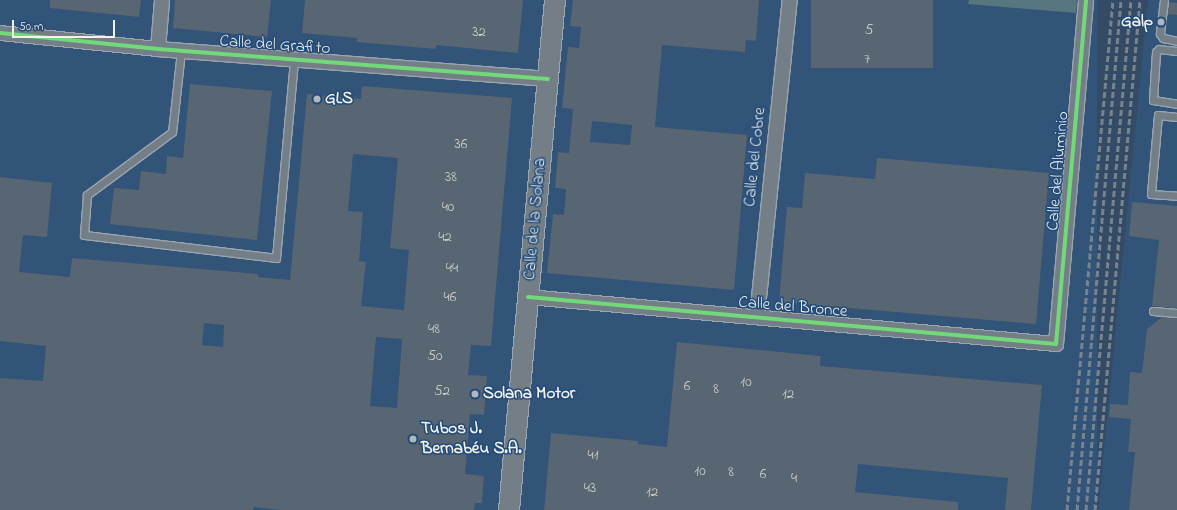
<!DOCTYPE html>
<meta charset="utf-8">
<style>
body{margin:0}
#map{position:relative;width:1177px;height:510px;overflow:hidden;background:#344b65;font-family:"Indie Flower",sans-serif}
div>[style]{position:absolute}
.built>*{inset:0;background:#315478;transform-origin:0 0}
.green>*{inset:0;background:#57777f}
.building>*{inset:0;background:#586572;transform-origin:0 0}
.roads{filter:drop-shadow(1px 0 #9ba5af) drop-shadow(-1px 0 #9ba5af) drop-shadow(0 1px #9ba5af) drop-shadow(0 -1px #9ba5af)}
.lane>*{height:7px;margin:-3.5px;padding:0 3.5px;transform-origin:3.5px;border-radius:3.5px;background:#737e87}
.street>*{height:14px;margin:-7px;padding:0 7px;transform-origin:7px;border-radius:7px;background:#737e87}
.secondary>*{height:20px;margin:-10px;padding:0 10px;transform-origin:10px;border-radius:10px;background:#737e87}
.rail>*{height:3px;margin-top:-1.5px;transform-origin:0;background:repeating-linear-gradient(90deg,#78838f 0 6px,transparent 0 9px)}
.cycleway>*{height:4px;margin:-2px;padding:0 2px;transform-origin:2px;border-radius:2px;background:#71d979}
.dots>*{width:11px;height:11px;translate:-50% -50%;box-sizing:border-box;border:2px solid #1f4a7a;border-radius:50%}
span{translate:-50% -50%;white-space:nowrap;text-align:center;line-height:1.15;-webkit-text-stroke:3px #1f4a7a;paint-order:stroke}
.number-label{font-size:15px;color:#cdceca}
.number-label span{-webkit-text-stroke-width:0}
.poi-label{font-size:17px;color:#f4f1e8;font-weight:700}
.right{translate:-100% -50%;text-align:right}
.left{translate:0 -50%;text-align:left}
.street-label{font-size:17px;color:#f4f1e8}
.scale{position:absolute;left:12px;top:20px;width:103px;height:18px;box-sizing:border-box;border:2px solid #f4f1e8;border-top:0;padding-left:5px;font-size:12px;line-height:14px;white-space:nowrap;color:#f4f1e8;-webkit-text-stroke:3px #1f4a7a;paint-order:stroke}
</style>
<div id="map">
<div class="built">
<div style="left:0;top:0;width:1097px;height:510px"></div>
<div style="clip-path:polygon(1148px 0,1177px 0,1177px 510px,1098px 510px)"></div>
</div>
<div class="green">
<div style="clip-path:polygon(969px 0,1077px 0,1076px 13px,968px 4px)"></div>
</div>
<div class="building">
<div style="clip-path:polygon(50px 0,141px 0,139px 17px,50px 8px)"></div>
<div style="clip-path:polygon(175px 0,271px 0,267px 37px,173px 28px)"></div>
<div style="clip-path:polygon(305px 0,523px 0,518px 53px,436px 45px,436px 49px,357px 42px,357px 38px,302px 33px)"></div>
<div style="clip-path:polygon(evenodd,573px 0,759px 0,756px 41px,746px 40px,745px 52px,662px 45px,655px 127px,747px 135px,734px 290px,547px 273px,553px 214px,564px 215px,565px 203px,566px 189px,555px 188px,558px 152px,569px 153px,573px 109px,562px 108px,568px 47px,579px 48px,581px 27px,570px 26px,573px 0,592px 121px,632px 125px,630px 145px,590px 142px,592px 121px)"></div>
<div style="left:811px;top:0;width:122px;height:68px"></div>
<div style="clip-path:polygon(1169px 2px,1177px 3px,1177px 15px,1167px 14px)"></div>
<div style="clip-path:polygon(190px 84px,272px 91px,257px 240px,110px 224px,114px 188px,139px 190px,141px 171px,166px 174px,167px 156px,183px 158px)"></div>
<div style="clip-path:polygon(evenodd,362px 86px,512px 98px,491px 346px,471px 345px,468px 375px,487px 376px,484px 415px,470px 414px,465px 474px,484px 476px,482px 503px,475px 503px,474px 510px,280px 510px,254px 507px,253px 510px,0 510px,0 378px,43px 381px,46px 346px,0 341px,0 177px,52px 183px,47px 237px,23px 235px,19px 272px,70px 277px,72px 258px,258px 274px,258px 277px,290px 280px,307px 94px,361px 99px,362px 86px,353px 154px,398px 158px,390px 248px,409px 250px,404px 310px,361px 306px,366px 262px,359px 261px,363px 212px,348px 211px,353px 154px,362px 86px,204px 323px,224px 325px,223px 347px,202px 345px,204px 323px,362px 86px,376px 337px,402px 339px,397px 408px,370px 406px,376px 337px)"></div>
<div style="clip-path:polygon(877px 158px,1049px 173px,1036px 324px,779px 302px,787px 207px,802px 208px,805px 173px,875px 179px)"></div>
<div style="clip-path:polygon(1132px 202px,1177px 206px,1177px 308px,1152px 306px,1159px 240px,1129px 236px)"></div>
<div style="clip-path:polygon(1162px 317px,1177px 318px,1177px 510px,1129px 510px,1135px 452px,1128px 452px,1131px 419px,1109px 417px,1110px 404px,1128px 405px,1130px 372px,1142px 373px,1147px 329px)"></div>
<div style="clip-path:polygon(677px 342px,821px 356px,820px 366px,1042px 385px,1031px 510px,1005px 510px,1008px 478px,858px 464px,855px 492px,958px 502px,958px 510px,544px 510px,551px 433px,638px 441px,638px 444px,667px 447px)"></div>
</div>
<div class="roads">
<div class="lane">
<div style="left:1164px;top:0;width:34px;rotate:97deg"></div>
<div style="left:1160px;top:34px;width:5px;rotate:53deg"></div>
<div style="left:1163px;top:38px;width:14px;rotate:12deg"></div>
<div style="left:181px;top:51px;width:81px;rotate:96.3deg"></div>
<div style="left:172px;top:132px;width:106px;rotate:143.5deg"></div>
<div style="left:87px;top:195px;width:40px;rotate:94.3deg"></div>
<div style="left:84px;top:235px;width:193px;rotate:6.8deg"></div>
<div style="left:276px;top:258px;width:199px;rotate:-84.8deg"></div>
<div style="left:1177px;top:51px;width:18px;rotate:-174deg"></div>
<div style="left:1159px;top:49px;width:4px;rotate:135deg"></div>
<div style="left:1156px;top:52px;width:48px;rotate:93.6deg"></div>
<div style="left:1153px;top:100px;width:24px;rotate:9deg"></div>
<div style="left:1177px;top:117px;width:19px;rotate:-174deg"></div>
<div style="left:1158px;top:115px;width:79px;rotate:95.1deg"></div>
<div style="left:1151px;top:194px;width:26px;rotate:4deg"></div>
<div style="left:1153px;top:311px;width:24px;rotate:5deg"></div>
</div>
<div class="street">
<div style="left:0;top:33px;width:159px;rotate:5.8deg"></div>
<div style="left:158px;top:49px;width:391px;rotate:4.4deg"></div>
<div style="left:158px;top:49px;width:49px;rotate:-85.3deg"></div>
<div style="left:528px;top:297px;width:530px;rotate:5.09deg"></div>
<div style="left:1056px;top:344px;width:345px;rotate:-85deg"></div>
<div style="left:757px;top:317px;width:319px;rotate:-84.1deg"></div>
</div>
<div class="secondary">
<div style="left:509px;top:510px;width:512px;rotate:-84.85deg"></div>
</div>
</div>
<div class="rail">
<div style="left:1067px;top:510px;width:512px;rotate:-84.85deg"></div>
<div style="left:1077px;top:510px;width:512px;rotate:-85.07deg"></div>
<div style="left:1086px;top:510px;width:512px;rotate:-84.96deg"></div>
<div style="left:1095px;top:510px;width:512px;rotate:-84.96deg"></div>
</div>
<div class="cycleway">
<div style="left:0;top:33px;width:159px;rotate:5.8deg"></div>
<div style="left:158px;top:49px;width:391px;rotate:4.4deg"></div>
<div style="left:528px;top:297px;width:530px;rotate:5.09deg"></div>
<div style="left:1056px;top:344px;width:345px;rotate:-85deg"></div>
</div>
<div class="dots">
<div style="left:1161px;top:22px;background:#b1b7ba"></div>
<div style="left:317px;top:99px;background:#b1b7ba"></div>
<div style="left:475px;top:394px;background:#b1b7ba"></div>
<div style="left:413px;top:439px;background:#b1b7ba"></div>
</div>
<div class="number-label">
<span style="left:869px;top:31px">5</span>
<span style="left:479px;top:33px">32</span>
<span style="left:867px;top:60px">7</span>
<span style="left:461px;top:145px">36</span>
<span style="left:451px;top:178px">38</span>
<span style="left:448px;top:208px">40</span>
<span style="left:445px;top:238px">42</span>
<span style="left:452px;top:269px">44</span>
<span style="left:450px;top:298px">46</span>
<span style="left:434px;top:330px">48</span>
<span style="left:435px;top:357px">50</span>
<span style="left:746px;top:383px">10</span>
<span style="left:687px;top:387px">6</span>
<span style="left:716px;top:390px">8</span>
<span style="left:442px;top:392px">52</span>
<span style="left:788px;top:395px">12</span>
<span style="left:593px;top:456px">41</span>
<span style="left:700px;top:472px">10</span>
<span style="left:731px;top:473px">8</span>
<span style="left:763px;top:475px">6</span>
<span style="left:794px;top:479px">4</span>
<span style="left:590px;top:489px">43</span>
<span style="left:652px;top:493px">12</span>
</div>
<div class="poi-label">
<span class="right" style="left:1153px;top:22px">Galp</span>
<span class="left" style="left:325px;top:99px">GLS</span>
<span class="left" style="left:483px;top:394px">Solana Motor</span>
<span class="left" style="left:421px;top:439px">Tubos J.<br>Bernabéu S.A.</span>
</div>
<div class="street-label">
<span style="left:275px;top:45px;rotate:4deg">Calle del Grafito</span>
<span style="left:755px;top:157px;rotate:-84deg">Calle del Cobre</span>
<span style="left:1058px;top:171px;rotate:-85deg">Calle del Aluminio</span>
<span style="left:535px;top:219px;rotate:-85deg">Calle de la Solana</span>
<span style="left:793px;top:307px;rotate:5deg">Calle del Bronce</span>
</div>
<div class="scale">50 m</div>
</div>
